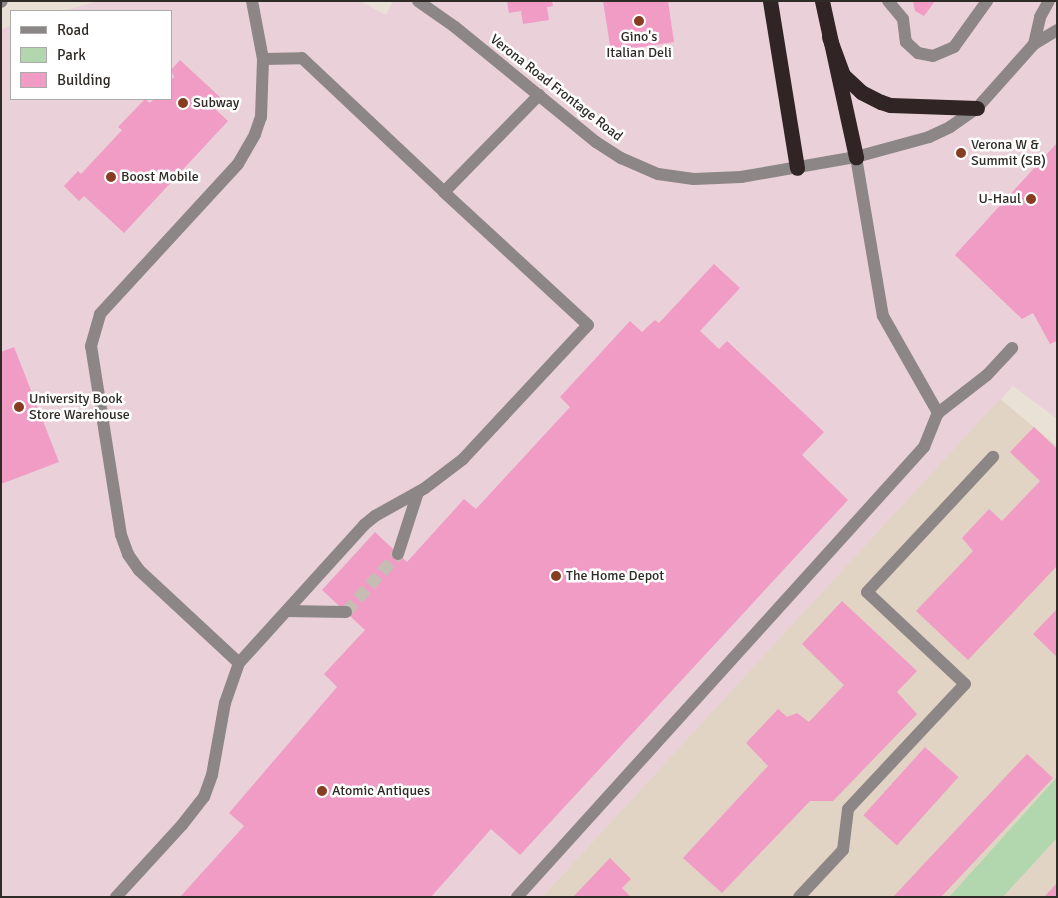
<!DOCTYPE html>
<style>
body{margin:0}
#map{position:relative;width:1058px;height:898px;overflow:hidden;background:#eae1d6;font-family:Signika,sans-serif}
div>[style]{position:absolute}
.commercial>*{inset:0;background:#ead1d9}
.built>*{inset:0;background:#e2d4c4}
.green>*{inset:0;background:#b2d7af}
.building>*{inset:0;background:#f09cc4;transform-origin:0 0}
.minor-tunnel>*{height:12px;margin-top:-6px;transform-origin:0;background:repeating-linear-gradient(90deg,#c5bdb3 0 12px,transparent 0 18px)}
.minor>*{height:12px;margin:-6px;padding:0 6px;transform-origin:6px;border-radius:6px;background:#8d8686}
.highway>*{height:15px;margin:-7.5px;padding:0 7.5px;transform-origin:7.5px;border-radius:7.5px;background:#302425}
.dots>*{width:14px;height:14px;translate:-50% -50%;box-sizing:border-box;border:2px solid #fff;border-radius:50%}
span{translate:-50% -50%;white-space:nowrap;text-align:center;line-height:1.15;-webkit-text-stroke:5px #fff;paint-order:stroke}
.poi-label{font-size:14px;color:#2f2b27}
.left{translate:0 -50%;text-align:left}
.right{translate:-100% -50%;text-align:right}
.street-label{font-size:14px;color:#2f2b27}
.frame{position:absolute;inset:0;border:2px solid #2f2b27;pointer-events:none}
.legend{position:absolute;left:10px;top:10px;width:162px;height:90px;box-sizing:border-box;background:#fff;border:1px solid #acaaa9;margin:0;padding:6px 9px;list-style:none;font-size:15px;color:#2f2b27}
.legend li{display:flex;align-items:center;gap:10px;height:25px}
.legend b{width:25px;border:1px solid #acaaa9}
</style>
<div id="map">
<div class="commercial">
<div style="clip-path:polygon(98px 1px,360px 1px,386px 15px,393px 1px,1057px 1px,1057px 419px,1013px 386px,542px 897px,1px 897px,1px 29px,11px 26px,11px 99px,171px 99px,171px 11px,63px 11px)"></div>
</div>
<div class="built">
<div style="clip-path:polygon(1000px 399px,1057px 446px,1057px 777px,949px 897px,542px 897px)"></div>
<div style="clip-path:polygon(1057px 838px,1057px 897px,1003px 897px)"></div>
</div>
<div class="green">
<div style="clip-path:polygon(1057px 777px,1057px 838px,1003px 897px,949px 897px)"></div>
</div>
<div class="building">
<div style="clip-path:polygon(507px 1px,552px 1px,553px 6px,547px 7px,549px 20px,523px 24px,521px 11px,509px 13px)"></div>
<div style="clip-path:polygon(603px 1px,668px 1px,674px 42px,611px 52px)"></div>
<div style="clip-path:polygon(913px 1px,935px 1px,924px 16px,915px 11px)"></div>
<div style="clip-path:polygon(180px 60px,222px 99px,214px 108px,228px 121px,124px 233px,84px 196px,79px 201px,64px 186px,78px 171px,81px 174px,122px 130px,118px 127px,145px 99px,150px 103px,154px 99px,171px 99px,171px 80px,174px 77px,171px 70px)"></div>
<div style="clip-path:polygon(1057px 143px,1057px 341px,1050px 344px,1033px 313px,1022px 319px,955px 255px)"></div>
<div style="clip-path:polygon(714px 264px,740px 288px,700px 331px,719px 349px,727px 341px,824px 432px,802px 455px,848px 500px,520px 855px,491px 829px,431px 897px,180px 897px,244px 826px,229px 813px,337px 687px,324px 674px,365px 630px,322px 590px,375px 532px,407px 562px,464px 499px,476px 509px,570px 407px,560px 397px,630px 321px,642px 332px,655px 320px,659px 323px)"></div>
<div style="clip-path:polygon(14px 347px,59px 462px,1px 484px,1px 352px)"></div>
<div style="clip-path:polygon(1034px 427px,1057px 449px,1057px 566px,968px 660px,916px 611px,973px 551px,962px 538px,989px 509px,1002px 521px,1040px 481px,1010px 452px)"></div>
<div style="clip-path:polygon(842px 601px,917px 671px,897px 692px,917px 714px,833px 801px,810px 801px,722px 893px,683px 858px,768px 766px,746px 743px,778px 709px,787px 717px,797px 713px,809px 722px,844px 685px,802px 644px)"></div>
<div style="clip-path:polygon(1057px 609px,1057px 657px,1033px 634px)"></div>
<div style="left:925px;top:747px;width:45px;height:92px;rotate:42deg"></div>
<div style="clip-path:polygon(1027px 754px,1053px 778px,941px 897px,893px 897px)"></div>
<div style="clip-path:polygon(610px 858px,631px 879px,622px 888px,631px 897px,573px 897px)"></div>
<div style="clip-path:polygon(1057px 883px,1057px 897px,1044px 897px)"></div>
</div>
<div class="minor-tunnel">
<div style="left:346px;top:612px;width:78px;rotate:-48.1deg"></div>
</div>
<div class="minor">
<div style="left:418px;top:1px;width:45px;rotate:35.1deg"></div>
<div style="left:455px;top:27px;width:182px;rotate:39.2deg"></div>
<div style="left:596px;top:142px;width:30px;rotate:33deg"></div>
<div style="left:621px;top:158px;width:40px;rotate:23.4deg"></div>
<div style="left:658px;top:174px;width:36px;rotate:8deg"></div>
<div style="left:694px;top:179px;width:47px;rotate:-2.4deg"></div>
<div style="left:741px;top:177px;width:117px;rotate:-9.9deg"></div>
<div style="left:856px;top:157px;width:76px;rotate:-15.3deg"></div>
<div style="left:929px;top:137px;width:23px;rotate:-25deg"></div>
<div style="left:950px;top:127px;width:33px;rotate:-35deg"></div>
<div style="left:977px;top:108px;width:86px;rotate:-48.3deg"></div>
<div style="left:1034px;top:44px;width:27px;rotate:-31deg"></div>
<div style="left:888px;top:1px;width:23px;rotate:50deg"></div>
<div style="left:903px;top:19px;width:23px;rotate:83deg"></div>
<div style="left:906px;top:42px;width:16px;rotate:43deg"></div>
<div style="left:918px;top:53px;width:15px;rotate:11deg"></div>
<div style="left:933px;top:56px;width:23px;rotate:-23deg"></div>
<div style="left:954px;top:47px;width:57px;rotate:-54.3deg"></div>
<div style="left:1px;top:2px;width:1px;rotate:-45deg"></div>
<div style="left:1034px;top:44px;width:28px;rotate:-77deg"></div>
<div style="left:1040px;top:17px;width:18px;rotate:-61deg"></div>
<div style="left:263px;top:59px;width:39px;rotate:-1deg"></div>
<div style="left:302px;top:58px;width:195px;rotate:43.3deg"></div>
<div style="left:856px;top:157px;width:161px;rotate:80.4deg"></div>
<div style="left:883px;top:316px;width:112px;rotate:60.4deg"></div>
<div style="left:398px;top:554px;width:65px;rotate:-72.1deg"></div>
<div style="left:287px;top:611px;width:59px;rotate:1deg"></div>
<div style="left:239px;top:663px;width:137px;rotate:-137.1deg"></div>
<div style="left:139px;top:570px;width:19px;rotate:-125deg"></div>
<div style="left:128px;top:554px;width:20px;rotate:-110deg"></div>
<div style="left:121px;top:535px;width:191px;rotate:-99deg"></div>
<div style="left:91px;top:346px;width:33px;rotate:-74deg"></div>
<div style="left:100px;top:314px;width:204px;rotate:-47.4deg"></div>
<div style="left:238px;top:164px;width:34px;rotate:-60deg"></div>
<div style="left:255px;top:134px;width:18px;rotate:-71deg"></div>
<div style="left:261px;top:117px;width:58px;rotate:-88deg"></div>
<div style="left:263px;top:59px;width:59px;rotate:-100.7deg"></div>
<div style="left:116px;top:897px;width:98px;rotate:-47.5deg"></div>
<div style="left:182px;top:825px;width:36px;rotate:-52deg"></div>
<div style="left:204px;top:797px;width:23px;rotate:-70deg"></div>
<div style="left:212px;top:775px;width:73px;rotate:-79.8deg"></div>
<div style="left:225px;top:703px;width:42px;rotate:-70.7deg"></div>
<div style="left:239px;top:663px;width:186px;rotate:-47.8deg"></div>
<div style="left:364px;top:525px;width:14px;rotate:-39deg"></div>
<div style="left:375px;top:516px;width:57px;rotate:-29.2deg"></div>
<div style="left:425px;top:488px;width:48px;rotate:-37.3deg"></div>
<div style="left:463px;top:459px;width:183px;rotate:-47deg"></div>
<div style="left:588px;top:325px;width:196px;rotate:-137.3deg"></div>
<div style="left:444px;top:192px;width:136px;rotate:-45.6deg"></div>
<div style="left:517px;top:897px;width:607px;rotate:-47.87deg"></div>
<div style="left:924px;top:447px;width:37px;rotate:-68deg"></div>
<div style="left:938px;top:413px;width:62px;rotate:-37.8deg"></div>
<div style="left:987px;top:375px;width:37px;rotate:-47deg"></div>
<div style="left:799px;top:897px;width:64px;rotate:-46.9deg"></div>
<div style="left:843px;top:850px;width:41px;rotate:-83deg"></div>
<div style="left:848px;top:809px;width:171px;rotate:-46.9deg"></div>
<div style="left:965px;top:684px;width:134px;rotate:-136.8deg"></div>
<div style="left:867px;top:592px;width:185px;rotate:-47deg"></div>
</div>
<div class="highway">
<div style="left:770px;top:1px;width:169px;rotate:80.8deg"></div>
<div style="left:822px;top:1px;width:160px;rotate:77.7deg"></div>
<div style="left:829px;top:37px;width:40px;rotate:69.8deg"></div>
<div style="left:843px;top:75px;width:25px;rotate:43deg"></div>
<div style="left:861px;top:92px;width:22px;rotate:27deg"></div>
<div style="left:881px;top:102px;width:9px;rotate:18deg"></div>
<div style="left:890px;top:105px;width:87px;rotate:2deg"></div>
</div>
<div class="dots">
<div style="left:639px;top:21px;background:#863d22"></div>
<div style="left:183px;top:103px;background:#863d22"></div>
<div style="left:961px;top:153px;background:#863d22"></div>
<div style="left:111px;top:177px;background:#863d22"></div>
<div style="left:1031px;top:199px;background:#863d22"></div>
<div style="left:19px;top:407px;background:#863d22"></div>
<div style="left:556px;top:576px;background:#863d22"></div>
<div style="left:322px;top:791px;background:#863d22"></div>
</div>
<div class="poi-label">
<span style="left:639px;top:45px">Gino's<br>Italian Deli</span>
<span class="left" style="left:193px;top:103px">Subway</span>
<span class="left" style="left:971px;top:153px">Verona W &amp;<br>Summit (SB)</span>
<span class="left" style="left:121px;top:177px">Boost Mobile</span>
<span class="right" style="left:1021px;top:199px">U-Haul</span>
<span class="left" style="left:29px;top:407px">University Book<br>Store Warehouse</span>
<span class="left" style="left:566px;top:576px">The Home Depot</span>
<span class="left" style="left:332px;top:791px">Atomic Antiques</span>
</div>
<div class="street-label">
<span style="left:556px;top:88px;rotate:38deg">Verona Road Frontage Road</span>
</div>
<div class="frame"></div>
<ul class="legend">
<li><b style="height:6px;background:#8d8686"></b>Road</li>
<li><b style="height:14px;background:#b2d7af"></b>Park</li>
<li><b style="height:14px;background:#f09cc4"></b>Building</li>
</ul>
</div>
